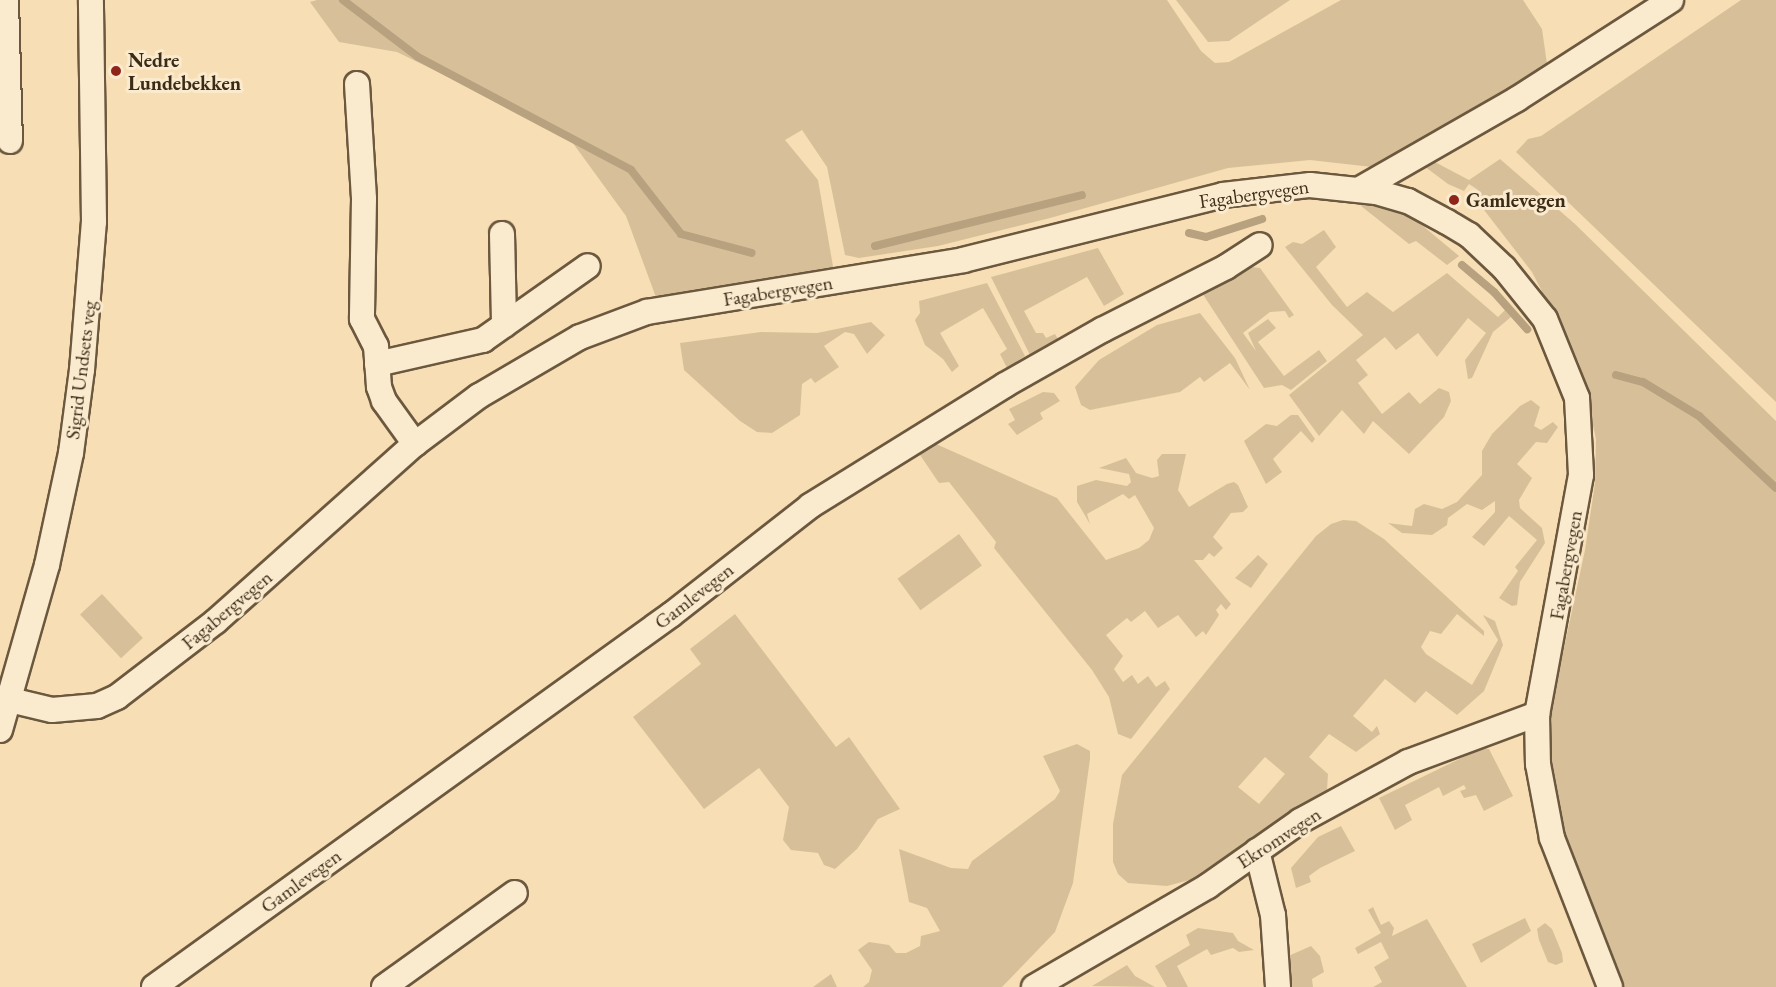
<!DOCTYPE html>
<style>
body{margin:0}
#map{position:relative;width:1776px;height:987px;overflow:hidden;background:#f7deb4;font-family:"EB Garamond",serif}
div>[style]{position:absolute}
.green>*{inset:0;background:#d7c099;transform-origin:0 0}
.stream>*{height:8px;margin:-4px;padding:0 4px;transform-origin:4px;border-radius:4px;background:#b7a17f}
.roads{filter:drop-shadow(2px 0 #6b583e) drop-shadow(-2px 0 #6b583e) drop-shadow(0 2px #6b583e) drop-shadow(0 -2px #6b583e)}
.minor>*{height:24px;margin:-12px;padding:0 12px;transform-origin:12px;border-radius:12px;background:#faeace}
.dots>*{width:16px;height:16px;translate:-50% -50%;box-sizing:border-box;border:3px solid #faeace;border-radius:50%}
span{translate:-50% -50%;white-space:nowrap;text-align:center;line-height:1.15;-webkit-text-stroke:6px #faeace;paint-order:stroke}
.poi-label{font-size:20px;color:#3c2c17;font-weight:700}
.left{translate:0 -50%;text-align:left}
.street-label{font-size:20px;color:#3c2c17}
</style>
<div id="map">
<div class="green">
<div style="clip-path:polygon(317px 0,1167px 0,1201px 51px,1215px 63px,1229px 62px,1341px 0,1523px 0,1542px 29px,1548px 71px,1372px 167px,1310px 160px,1228px 168px,1050px 218px,938px 246px,859px 258px,845px 255px,827px 167px,802px 130px,785px 140px,818px 180px,834px 272px,657px 300px,626px 216px,567px 135px,397px 52px,339px 42px,310px 2px)"></div>
<div style="clip-path:polygon(1176px 0,1290px 0,1229px 41px,1208px 42px)"></div>
<div style="clip-path:polygon(1741px 0,1776px 0,1776px 402px,1516px 152px,1528px 139px,1541px 136px)"></div>
<div style="clip-path:polygon(1500px 159px,1575px 224px,1776px 421px,1776px 987px,1623px 987px,1564px 835px,1552px 773px,1552px 704px,1585px 550px,1595px 483px,1596px 439px,1579px 363px,1532px 272px,1474px 197px,1478px 190px,1469px 184px,1464px 191px,1448px 184px,1424px 166px,1433px 161px,1469px 180px)"></div>
<div style="clip-path:polygon(1362px 202px,1411px 216px,1459px 256px,1447px 265px,1416px 241px,1409px 244px,1361px 206px)"></div>
<div style="clip-path:polygon(1324px 230px,1336px 247px,1316px 267px,1347px 307px,1367px 292px,1393px 312px,1447px 273px,1498px 317px,1505px 310px,1511px 317px,1493px 332px,1472px 378px,1468px 379px,1465px 360px,1486px 333px,1468px 318px,1437px 357px,1418px 333px,1396px 350px,1385px 337px,1356px 360px,1368px 375px,1358px 383px,1382px 414px,1409px 392px,1420px 404px,1439px 388px,1449px 392px,1451px 401px,1444px 417px,1409px 454px,1373px 421px,1364px 434px,1342px 410px,1319px 436px,1289px 395px,1363px 335px,1332px 305px,1285px 247px,1293px 242px,1302px 244px)"></div>
<div style="clip-path:polygon(1098px 248px,1124px 294px,1104px 306px,1087px 277px,1024px 311px,1036px 333px,1043px 333px,1046px 338px,1055px 334px,1058px 339px,1030px 355px,991px 277px)"></div>
<div style="clip-path:polygon(1243px 266px,1260px 268px,1294px 315px,1289px 318px,1285px 311px,1270px 312px,1243px 333px,1256px 351px,1248px 333px,1268px 319px,1276px 328px,1258px 342px,1284px 376px,1319px 350px,1327px 361px,1291px 390px,1282px 385px,1264px 388px,1204px 296px,1202px 291px)"></div>
<div style="clip-path:polygon(987px 283px,1025px 356px,1007px 368px,1000px 354px,1007px 349px,983px 308px,940px 333px,959px 366px,952px 372px,943px 359px,925px 345px,915px 320px,920px 313px,919px 301px)"></div>
<div style="clip-path:polygon(1200px 313px,1235px 358px,1250px 390px,1230px 363px,1204px 382px,1200px 377px,1180px 392px,1090px 410px,1081px 405px,1075px 387px,1099px 360px,1157px 325px)"></div>
<div style="clip-path:polygon(871px 322px,885px 335px,867px 354px,854px 334px,845px 332px,824px 346px,839px 367px,815px 383px,811px 378px,802px 384px,800px 415px,772px 433px,757px 432px,740px 421px,684px 370px,680px 343px,761px 332px,817px 333px)"></div>
<div style="clip-path:polygon(1043px 392px,1054px 393px,1060px 401px,1040px 413px,1043px 419px,1017px 435px,1008px 424px,1015px 420px,1009px 409px)"></div>
<div style="clip-path:polygon(1531px 400px,1540px 407px,1534px 426px,1541px 430px,1553px 422px,1558px 427px,1547px 443px,1536px 442px,1517px 464px,1532px 478px,1519px 500px,1520px 508px,1542px 528px,1545px 543px,1520px 582px,1517px 605px,1512px 606px,1499px 598px,1518px 571px,1515px 567px,1537px 540px,1509px 516px,1484px 546px,1472px 537px,1495px 512px,1495px 501px,1482px 510px,1467px 504px,1448px 518px,1447px 525px,1432px 535px,1402px 533px,1388px 523px,1412px 526px,1415px 509px,1424px 504px,1442px 509px,1457px 502px,1482px 475px,1482px 451px,1492px 434px,1520px 406px)"></div>
<div style="clip-path:polygon(1291px 415px,1298px 415px,1315px 439px,1312px 443px,1301px 431px,1273px 459px,1282px 472px,1266px 484px,1244px 441px,1266px 424px,1277px 426px)"></div>
<div style="clip-path:polygon(936px 444px,1057px 498px,1106px 560px,1139px 548px,1149px 540px,1154px 528px,1135px 495px,1129px 499px,1123px 494px,1087px 514px,1090px 524px,1077px 502px,1077px 486px,1096px 480px,1127px 486px,1131px 482px,1129px 474px,1099px 468px,1126px 458px,1136px 473px,1152px 478px,1159px 476px,1157px 460px,1162px 454px,1186px 454px,1178px 490px,1189px 507px,1227px 484px,1234px 482px,1238px 485px,1248px 507px,1243px 512px,1231px 513px,1213px 537px,1223px 548px,1214px 557px,1209px 553px,1203px 560px,1194px 560px,1231px 604px,1226px 610px,1221px 604px,1216px 610px,1219px 615px,1206px 635px,1203px 631px,1196px 637px,1178px 615px,1158px 628px,1145px 611px,1131px 622px,1127px 618px,1106px 635px,1123px 656px,1114px 669px,1123px 682px,1132px 675px,1138px 684px,1148px 676px,1156px 687px,1165px 681px,1170px 689px,1131px 739px,1118px 734px,1109px 697px,1092px 670px,994px 548px,996px 542px,949px 482px,939px 483px,918px 452px)"></div>
<div style="clip-path:polygon(evenodd,1343px 520px,1356px 521px,1384px 539px,1484px 631px,1484px 636px,1457px 614px,1441px 634px,1430px 631px,1421px 647px,1426px 654px,1472px 685px,1498px 640px,1483px 615px,1495px 621px,1503px 645px,1484px 691px,1457px 715px,1426px 691px,1415px 703px,1385px 679px,1353px 716px,1372px 732px,1377px 726px,1380px 734px,1356px 752px,1329px 734px,1309px 757px,1328px 774px,1327px 790px,1317px 799px,1197px 878px,1167px 886px,1128px 883px,1118px 874px,1113px 862px,1113px 824px,1122px 775px,1316px 536px,1331px 524px,1343px 520px,1265px 757px,1285px 774px,1259px 804px,1238px 787px,1265px 757px)"></div>
<div style="left:959px;top:534px;width:39px;height:76px;rotate:54deg"></div>
<div style="clip-path:polygon(1258px 555px,1268px 564px,1251px 588px,1235px 578px)"></div>
<div style="left:102px;top:594px;width:60px;height:30px;rotate:47deg"></div>
<div style="clip-path:polygon(735px 614px,836px 747px,849px 737px,900px 809px,878px 819px,857px 849px,835px 869px,824px 865px,818px 853px,791px 850px,783px 840px,789px 807px,759px 768px,704px 809px,633px 717px,701px 664px,690px 649px)"></div>
<div style="clip-path:polygon(1077px 744px,1090px 751px,1090px 759px,1073px 883px,1055px 932px,1002px 987px,863px 987px,869px 982px,872px 970px,858px 950px,869px 942px,889px 945px,896px 953px,906px 953px,920px 946px,921px 936px,940px 931px,927px 908px,909px 902px,899px 849px,951px 868px,968px 869px,972px 861px,1055px 799px,1060px 791px,1043px 756px)"></div>
<div style="clip-path:polygon(1482px 748px,1489px 749px,1513px 796px,1484px 811px,1476px 795px,1464px 798px,1460px 791px,1466px 789px,1464px 785px,1443px 796px,1439px 787px,1405px 805px,1412px 820px,1395px 830px,1379px 798px)"></div>
<div style="clip-path:polygon(1341px 826px,1355px 851px,1320px 868px,1309px 876px,1311px 882px,1296px 888px,1291px 868px,1318px 837px)"></div>
<div style="clip-path:polygon(1373px 907px,1381px 925px,1389px 921px,1394px 928px,1392px 936px,1427px 919px,1467px 987px,1373px 987px,1382px 982px,1374px 967px,1389px 958px,1381px 942px,1358px 954px,1355px 948px,1381px 933px,1368px 910px)"></div>
<div style="clip-path:polygon(1525px 918px,1531px 931px,1481px 963px,1472px 944px)"></div>
<div style="clip-path:polygon(1545px 923px,1552px 929px,1562px 953px,1563px 962px,1556px 965px,1548px 962px,1539px 940px,1537px 929px)"></div>
<div style="clip-path:polygon(1198px 928px,1233px 933px,1238px 941px,1254px 950px,1239px 952px,1233px 948px,1211px 955px,1207px 949px,1177px 966px,1188px 987px,1167px 987px,1155px 966px,1190px 945px,1186px 935px)"></div>
<div style="clip-path:polygon(1311px 946px,1320px 956px,1324px 972px,1312px 979px,1313px 987px,1287px 987px,1286px 957px)"></div>
<div style="clip-path:polygon(1127px 965px,1135px 976px,1155px 987px,1092px 986px)"></div>
<div style="clip-path:polygon(831px 974px,837px 987px,813px 987px)"></div>
</div>
<div class="stream">
<div style="left:343px;top:0;width:94px;rotate:37.2deg"></div>
<div style="left:418px;top:57px;width:241px;rotate:27.9deg"></div>
<div style="left:631px;top:170px;width:81px;rotate:52deg"></div>
<div style="left:681px;top:234px;width:73px;rotate:15deg"></div>
<div style="left:1189px;top:233px;width:17px;rotate:13deg"></div>
<div style="left:1206px;top:237px;width:59px;rotate:-17.8deg"></div>
<div style="left:875px;top:246px;width:213px;rotate:-13.8deg"></div>
<div style="left:1462px;top:265px;width:42px;rotate:40.2deg"></div>
<div style="left:1494px;top:292px;width:50px;rotate:48.3deg"></div>
<div style="left:1616px;top:375px;width:28px;rotate:15deg"></div>
<div style="left:1643px;top:382px;width:66px;rotate:31.3deg"></div>
<div style="left:1699px;top:416px;width:105px;rotate:43.1deg"></div>
</div>
<div class="roads">
<div class="minor">
<div style="left:6px;top:0;width:141px;rotate:88.4deg"></div>
<div style="left:357px;top:84px;width:115px;rotate:86.5deg"></div>
<div style="left:364px;top:199px;width:120px;rotate:91deg"></div>
<div style="left:362px;top:319px;width:30px;rotate:63deg"></div>
<div style="left:376px;top:346px;width:41px;rotate:85.8deg"></div>
<div style="left:379px;top:387px;width:15px;rotate:70deg"></div>
<div style="left:384px;top:401px;width:53px;rotate:54.2deg"></div>
<div style="left:1360px;top:189px;width:181px;rotate:-29.8deg"></div>
<div style="left:1517px;top:99px;width:183px;rotate:-32.7deg"></div>
<div style="left:502px;top:234px;width:91px;rotate:88.7deg"></div>
<div style="left:377px;top:364px;width:109px;rotate:-12.8deg"></div>
<div style="left:483px;top:340px;width:128px;rotate:-35.2deg"></div>
<div style="left:10px;top:700px;width:43px;rotate:13.4deg"></div>
<div style="left:52px;top:710px;width:45px;rotate:-5.1deg"></div>
<div style="left:97px;top:706px;width:22px;rotate:-24deg"></div>
<div style="left:117px;top:697px;width:125px;rotate:-37.5deg"></div>
<div style="left:216px;top:621px;width:266px;rotate:-41.7deg"></div>
<div style="left:415px;top:444px;width:80px;rotate:-36.9deg"></div>
<div style="left:479px;top:396px;width:117px;rotate:-30.3deg"></div>
<div style="left:580px;top:337px;width:72px;rotate:-20.5deg"></div>
<div style="left:647px;top:312px;width:320px;rotate:-9.3deg"></div>
<div style="left:963px;top:260px;width:268px;rotate:-14deg"></div>
<div style="left:1223px;top:195px;width:88px;rotate:-6.6deg"></div>
<div style="left:1310px;top:185px;width:66px;rotate:6.1deg"></div>
<div style="left:1376px;top:192px;width:33px;rotate:16deg"></div>
<div style="left:1408px;top:201px;width:44px;rotate:28.3deg"></div>
<div style="left:1447px;top:222px;width:26px;rotate:31deg"></div>
<div style="left:1469px;top:235px;width:48px;rotate:43.3deg"></div>
<div style="left:1504px;top:268px;width:65px;rotate:51.2deg"></div>
<div style="left:1545px;top:319px;width:85px;rotate:67.9deg"></div>
<div style="left:1577px;top:398px;width:77px;rotate:87deg"></div>
<div style="left:1581px;top:475px;width:243px;rotate:100.4deg"></div>
<div style="left:1537px;top:714px;width:50px;rotate:88.9deg"></div>
<div style="left:1538px;top:764px;width:75px;rotate:79.3deg"></div>
<div style="left:1552px;top:838px;width:160px;rotate:68.7deg"></div>
<div style="left:0;top:730px;width:172px;rotate:-74.1deg"></div>
<div style="left:47px;top:565px;width:115px;rotate:-77.9deg"></div>
<div style="left:71px;top:453px;width:84px;rotate:-82.5deg"></div>
<div style="left:82px;top:370px;width:148px;rotate:-85.4deg"></div>
<div style="left:94px;top:222px;width:222px;rotate:-90.8deg"></div>
<div style="left:1257px;top:851px;width:66px;rotate:76deg"></div>
<div style="left:1273px;top:915px;width:72px;rotate:86deg"></div>
<div style="left:154px;top:987px;width:638px;rotate:-35.76deg"></div>
<div style="left:672px;top:614px;width:175px;rotate:-38deg"></div>
<div style="left:810px;top:506px;width:229px;rotate:-31.8deg"></div>
<div style="left:1005px;top:385px;width:112px;rotate:-29.6deg"></div>
<div style="left:1102px;top:330px;width:139px;rotate:-26.9deg"></div>
<div style="left:1226px;top:267px;width:40px;rotate:-32.9deg"></div>
<div style="left:384px;top:987px;width:161px;rotate:-35.7deg"></div>
<div style="left:1034px;top:987px;width:201px;rotate:-30.1deg"></div>
<div style="left:1208px;top:886px;width:113px;rotate:-35.2deg"></div>
<div style="left:1300px;top:821px;width:123px;rotate:-28.6deg"></div>
<div style="left:1408px;top:762px;width:138px;rotate:-20.4deg"></div>
</div>
</div>
<div class="dots">
<div style="left:116px;top:71px;background:#8f2418"></div>
<div style="left:1454px;top:200px;background:#8f2418"></div>
</div>
<div class="poi-label">
<span class="left" style="left:128px;top:72px">Nedre<br>Lundebekken</span>
<span class="left" style="left:1466px;top:200px">Gamlevegen</span>
</div>
<div class="street-label">
<span style="left:1254px;top:194px;rotate:-8deg">Fagabergvegen</span>
<span style="left:778px;top:291px;rotate:-9deg">Fagabergvegen</span>
<span style="left:81px;top:370px;rotate:-83deg">Sigrid Undsets veg</span>
<span style="left:1566px;top:565px;rotate:-80deg">Fagabergvegen</span>
<span style="left:694px;top:596px;rotate:-38deg">Gamlevegen</span>
<span style="left:227px;top:610px;rotate:-40deg">Fagabergvegen</span>
<span style="left:1279px;top:838px;rotate:-33deg">Ekromvegen</span>
<span style="left:301px;top:881px;rotate:-36deg">Gamlevegen</span>
</div>
</div>
